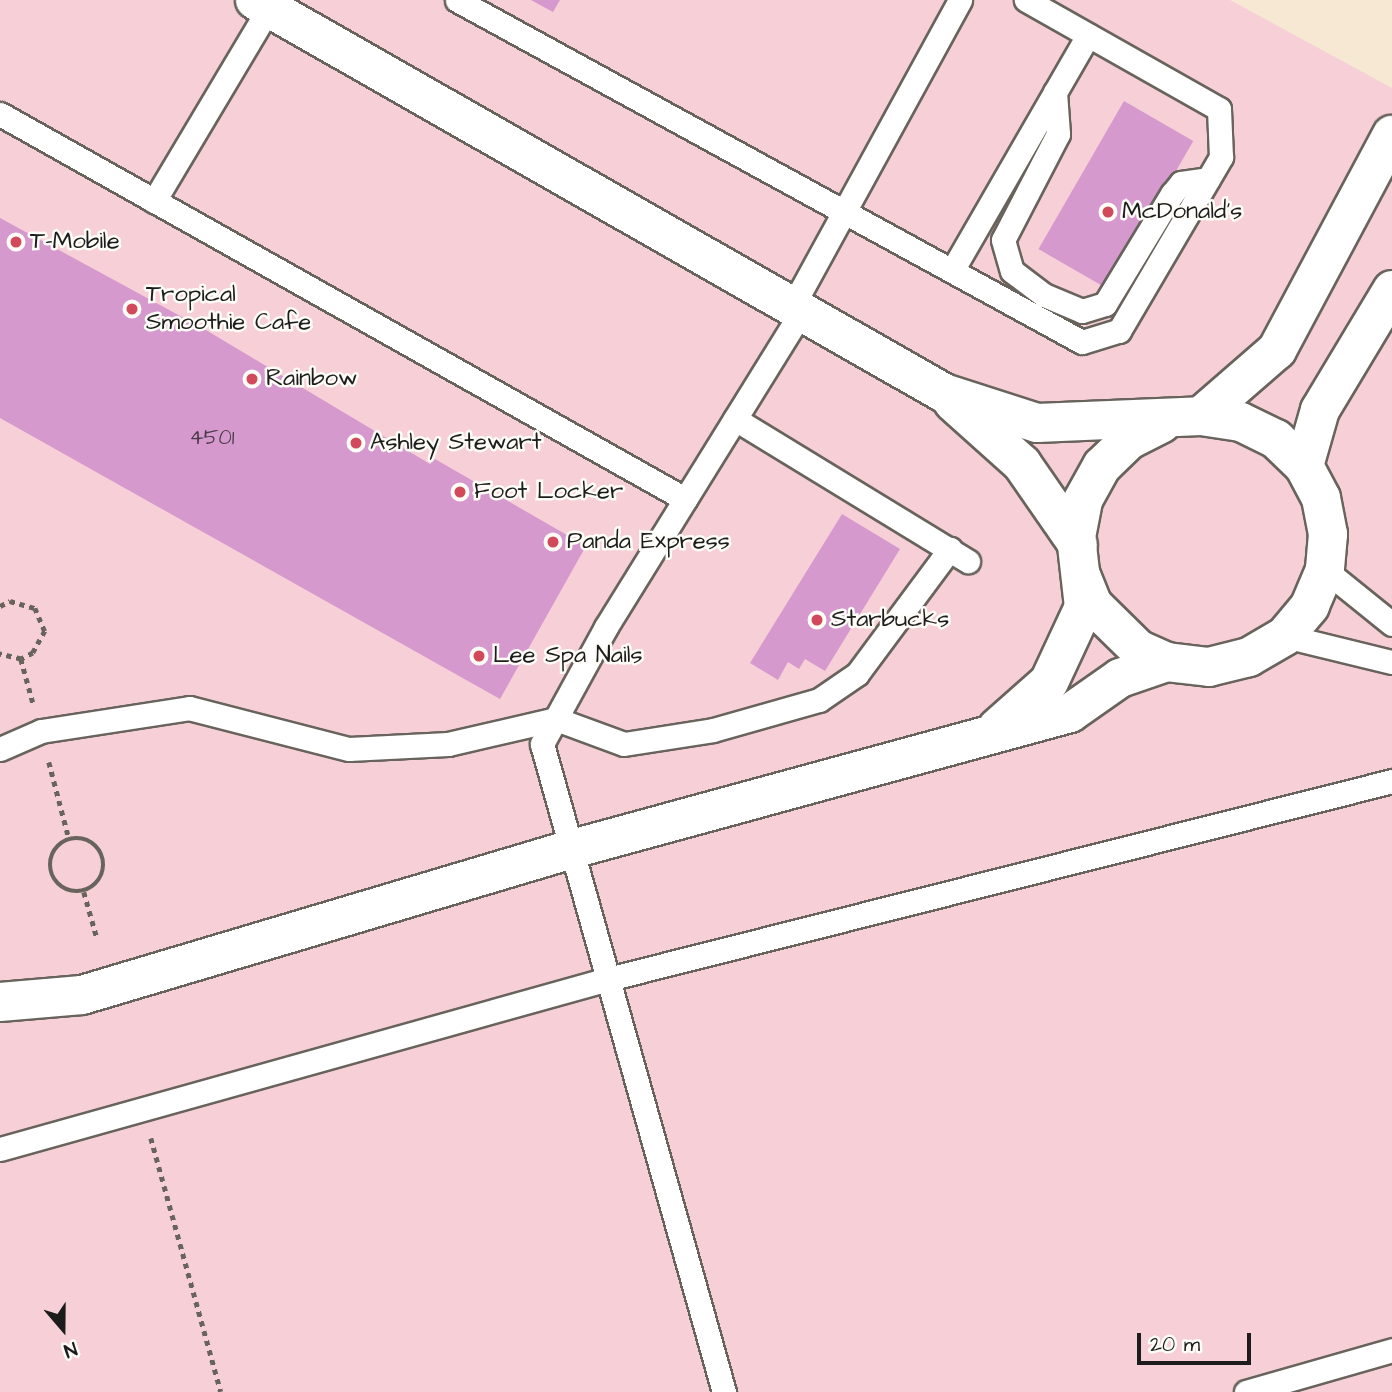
<!DOCTYPE html>
<style>
body{margin:0}
#map{position:relative;width:1392px;height:1392px;overflow:hidden;background:#f6e8d3;font-family:"Architects Daughter",sans-serif}
div>[style]{position:absolute}
.built>*{inset:0;background:#f6cfd7}
.building>*{inset:0;background:#d699ce;transform-origin:0 0}
.path>*{height:4.5px;margin-top:-2.25px;transform-origin:0;background:repeating-linear-gradient(90deg,#68635c 0 5px,transparent 0 10px)}
.path>.ring{margin:-2.25px;padding:0;box-sizing:content-box;background:none;border:4.5px solid #68635c;border-radius:50%}
.roads{filter:drop-shadow(2px 0 #68635c) drop-shadow(-2px 0 #68635c) drop-shadow(0 2px #68635c) drop-shadow(0 -2px #68635c)}
.service>*{height:23px;margin:-11.5px;padding:0 11.5px;transform-origin:11.5px;border-radius:11.5px;background:#fff}
.minor>*{height:38px;margin:-19px;padding:0 19px;transform-origin:19px;border-radius:19px;background:#fff}
.dots>*{width:19px;height:19px;translate:-50% -50%;box-sizing:border-box;border:4px solid #fdfcf7;border-radius:50%}
span{translate:-50% -50%;white-space:nowrap;text-align:center;line-height:1.15;-webkit-text-stroke:5px #fdfcf7;paint-order:stroke}
.number-label{font-size:21px;color:#4a3b48}
.number-label span{-webkit-text-stroke-width:0}
.poi-label{font-size:24px;color:#1c1c1c}
.left{translate:0 -50%;text-align:left}
.north{position:absolute;left:28px;top:1294px;width:70px;height:70px;-webkit-text-stroke:5px #fdfcf7;paint-order:stroke;rotate:160deg;font-size:19px;font-weight:700;line-height:28px;text-align:center;color:#1c1c1c}
.north::after{content:'';display:block;margin:auto;width:24px;height:32px;background:#1c1c1c;clip-path:polygon(50% 0,100% 100%,50% 72%,0 100%)}
.scale{position:absolute;left:1137px;top:1333px;width:114px;height:32px;box-sizing:border-box;border:4px solid #1c1c1c;border-top:0;padding-left:9px;font-size:21px;line-height:24px;white-space:nowrap;color:#1c1c1c;-webkit-text-stroke:5px #fdfcf7;paint-order:stroke}
</style>
<div id="map">
<div class="built">
<div style="clip-path:polygon(0 0,1230px 0,1392px 88px,1392px 1392px,0 1392px)"></div>
</div>
<div class="building">
<div style="clip-path:polygon(531px 0,560px 0,553px 12px)"></div>
<div style="left:1124px;top:101px;width:80px;height:171px;rotate:30deg"></div>
<div style="clip-path:polygon(0 218px,206px 330px,430px 464px,435px 459px,586px 546px,500px 699px,0 418px)"></div>
<div style="clip-path:polygon(842px 514px,900px 549px,825px 671px,805px 659px,799px 669px,788px 662px,778px 680px,750px 663px)"></div>
</div>
<div class="path">
<div style="left:0;top:606px;width:11px;rotate:-27deg"></div>
<div style="left:10px;top:601px;width:26px;rotate:16deg"></div>
<div style="left:35px;top:608px;width:25px;rotate:67deg"></div>
<div style="left:45px;top:631px;width:25px;rotate:119deg"></div>
<div style="left:33px;top:653px;width:13px;rotate:153deg"></div>
<div style="left:21px;top:659px;width:22px;rotate:-167deg"></div>
<div style="left:21px;top:659px;width:46px;rotate:74.7deg"></div>
<div style="left:49px;top:762px;width:80px;rotate:75.4deg"></div>
<div class="ring" style="left:50px;top:838px;width:49.5px;height:49.5px"></div>
<div style="left:84px;top:892px;width:48px;rotate:74.2deg"></div>
<div style="left:151px;top:1138px;width:263px;rotate:74.6deg"></div>
</div>
<div class="roads">
<div class="service">
<div style="left:457px;top:0;width:712px;rotate:28.69deg"></div>
<div style="left:1082px;top:342px;width:39px;rotate:-17deg"></div>
<div style="left:1119px;top:331px;width:202px;rotate:-59.6deg"></div>
<div style="left:1221px;top:157px;width:48px;rotate:-92.4deg"></div>
<div style="left:1219px;top:109px;width:222px;rotate:-150.5deg"></div>
<div style="left:1055px;top:92px;width:42px;rotate:85.9deg"></div>
<div style="left:1058px;top:134px;width:119px;rotate:117.4deg"></div>
<div style="left:1003px;top:240px;width:32px;rotate:74deg"></div>
<div style="left:1012px;top:271px;width:40px;rotate:37deg"></div>
<div style="left:1044px;top:295px;width:41px;rotate:22.8deg"></div>
<div style="left:1082px;top:311px;width:24px;rotate:-17deg"></div>
<div style="left:1105px;top:304px;width:129px;rotate:-58.7deg"></div>
<div style="left:1172px;top:194px;width:14px;rotate:-51deg"></div>
<div style="left:1181px;top:183px;width:27px;rotate:-8deg"></div>
<div style="left:0;top:114px;width:786px;rotate:29.34deg"></div>
<div style="left:154px;top:201px;width:225px;rotate:-59.2deg"></div>
<div style="left:953px;top:269px;width:270px;rotate:-60deg"></div>
<div style="left:792px;top:307px;width:350px;rotate:-61.3deg"></div>
<div style="left:735px;top:419px;width:273px;rotate:31.4deg"></div>
<div style="left:1325px;top:570px;width:86px;rotate:38.9deg"></div>
<div style="left:1285px;top:636px;width:110px;rotate:13.7deg"></div>
<div style="left:0;top:749px;width:45px;rotate:-23.7deg"></div>
<div style="left:41px;top:731px;width:150px;rotate:-8.8deg"></div>
<div style="left:189px;top:708px;width:165px;rotate:14.4deg"></div>
<div style="left:349px;top:749px;width:99px;rotate:-2.9deg"></div>
<div style="left:448px;top:744px;width:111px;rotate:-13deg"></div>
<div style="left:556px;top:719px;width:72px;rotate:20.2deg"></div>
<div style="left:624px;top:744px;width:90px;rotate:-8.9deg"></div>
<div style="left:713px;top:730px;width:110px;rotate:-15.8deg"></div>
<div style="left:819px;top:700px;width:46px;rotate:-34.4deg"></div>
<div style="left:857px;top:674px;width:156px;rotate:-53.4deg"></div>
<div style="left:0;top:1149px;width:631px;rotate:-15.62deg"></div>
<div style="left:608px;top:979px;width:809px;rotate:-14.17deg"></div>
<div style="left:724px;top:1392px;width:673px;rotate:-105.69deg"></div>
<div style="left:542px;top:744px;width:133px;rotate:-61.3deg"></div>
<div style="left:606px;top:627px;width:370px;rotate:-58.2deg"></div>
<div style="left:1246px;top:1392px;width:152px;rotate:-16deg"></div>
</div>
<div class="minor">
<div style="left:255px;top:0;width:793px;rotate:29.7deg"></div>
<div style="left:944px;top:393px;width:98px;rotate:17.9deg"></div>
<div style="left:1037px;top:423px;width:164px;rotate:-2.4deg"></div>
<div style="left:1201px;top:416px;width:40px;rotate:8.5deg"></div>
<div style="left:1241px;top:422px;width:39px;rotate:26deg"></div>
<div style="left:1276px;top:439px;width:39px;rotate:44deg"></div>
<div style="left:1304px;top:466px;width:36px;rotate:62deg"></div>
<div style="left:1321px;top:498px;width:37px;rotate:79deg"></div>
<div style="left:1328px;top:534px;width:36px;rotate:95deg"></div>
<div style="left:1325px;top:570px;width:39px;rotate:113deg"></div>
<div style="left:1310px;top:606px;width:39px;rotate:130deg"></div>
<div style="left:1285px;top:636px;width:42px;rotate:149.7deg"></div>
<div style="left:1249px;top:657px;width:41px;rotate:166deg"></div>
<div style="left:1209px;top:667px;width:42px;rotate:-173.2deg"></div>
<div style="left:1167px;top:662px;width:32px;rotate:-156deg"></div>
<div style="left:1138px;top:649px;width:63px;rotate:-135.6deg"></div>
<div style="left:1093px;top:605px;width:32px;rotate:-112deg"></div>
<div style="left:953px;top:402px;width:93px;rotate:41.9deg"></div>
<div style="left:1022px;top:464px;width:98px;rotate:55.3deg"></div>
<div style="left:1201px;top:416px;width:101px;rotate:-41deg"></div>
<div style="left:1277px;top:350px;width:244px;rotate:-61.9deg"></div>
<div style="left:1304px;top:466px;width:58px;rotate:-74.1deg"></div>
<div style="left:1320px;top:410px;width:140px;rotate:-59deg"></div>
<div style="left:997px;top:728px;width:69px;rotate:-41.5deg"></div>
<div style="left:1049px;top:682px;width:83px;rotate:-65deg"></div>
<div style="left:1084px;top:607px;width:70px;rotate:-96.5deg"></div>
<div style="left:1076px;top:537px;width:38px;rotate:-79deg"></div>
<div style="left:1083px;top:500px;width:39px;rotate:-61deg"></div>
<div style="left:1102px;top:466px;width:37px;rotate:-44deg"></div>
<div style="left:1129px;top:440px;width:37px;rotate:-27deg"></div>
<div style="left:0;top:1002px;width:82px;rotate:-4.9deg"></div>
<div style="left:82px;top:995px;width:511px;rotate:-16.59deg"></div>
<div style="left:572px;top:849px;width:516px;rotate:-15.27deg"></div>
<div style="left:1070px;top:713px;width:61px;rotate:-35deg"></div>
<div style="left:1120px;top:678px;width:50px;rotate:-18.8deg"></div>
</div>
</div>
<div class="dots">
<div style="left:1108px;top:212px;background:#d1495b"></div>
<div style="left:16px;top:242px;background:#d1495b"></div>
<div style="left:132px;top:309px;background:#d1495b"></div>
<div style="left:252px;top:379px;background:#d1495b"></div>
<div style="left:356px;top:443px;background:#d1495b"></div>
<div style="left:460px;top:492px;background:#d1495b"></div>
<div style="left:553px;top:542px;background:#d1495b"></div>
<div style="left:817px;top:620px;background:#d1495b"></div>
<div style="left:479px;top:656px;background:#d1495b"></div>
</div>
<div class="number-label">
<span style="left:212px;top:438px">4501</span>
</div>
<div class="poi-label">
<span class="left" style="left:1122px;top:212px">McDonald's</span>
<span class="left" style="left:30px;top:242px">T-Mobile</span>
<span class="left" style="left:146px;top:309px">Tropical<br>Smoothie Cafe</span>
<span class="left" style="left:266px;top:379px">Rainbow</span>
<span class="left" style="left:370px;top:443px">Ashley Stewart</span>
<span class="left" style="left:474px;top:492px">Foot Locker</span>
<span class="left" style="left:567px;top:542px">Panda Express</span>
<span class="left" style="left:831px;top:620px">Starbucks</span>
<span class="left" style="left:493px;top:656px">Lee Spa Nails</span>
</div>
<div class="north">N</div>
<div class="scale">20 m</div>
</div>
